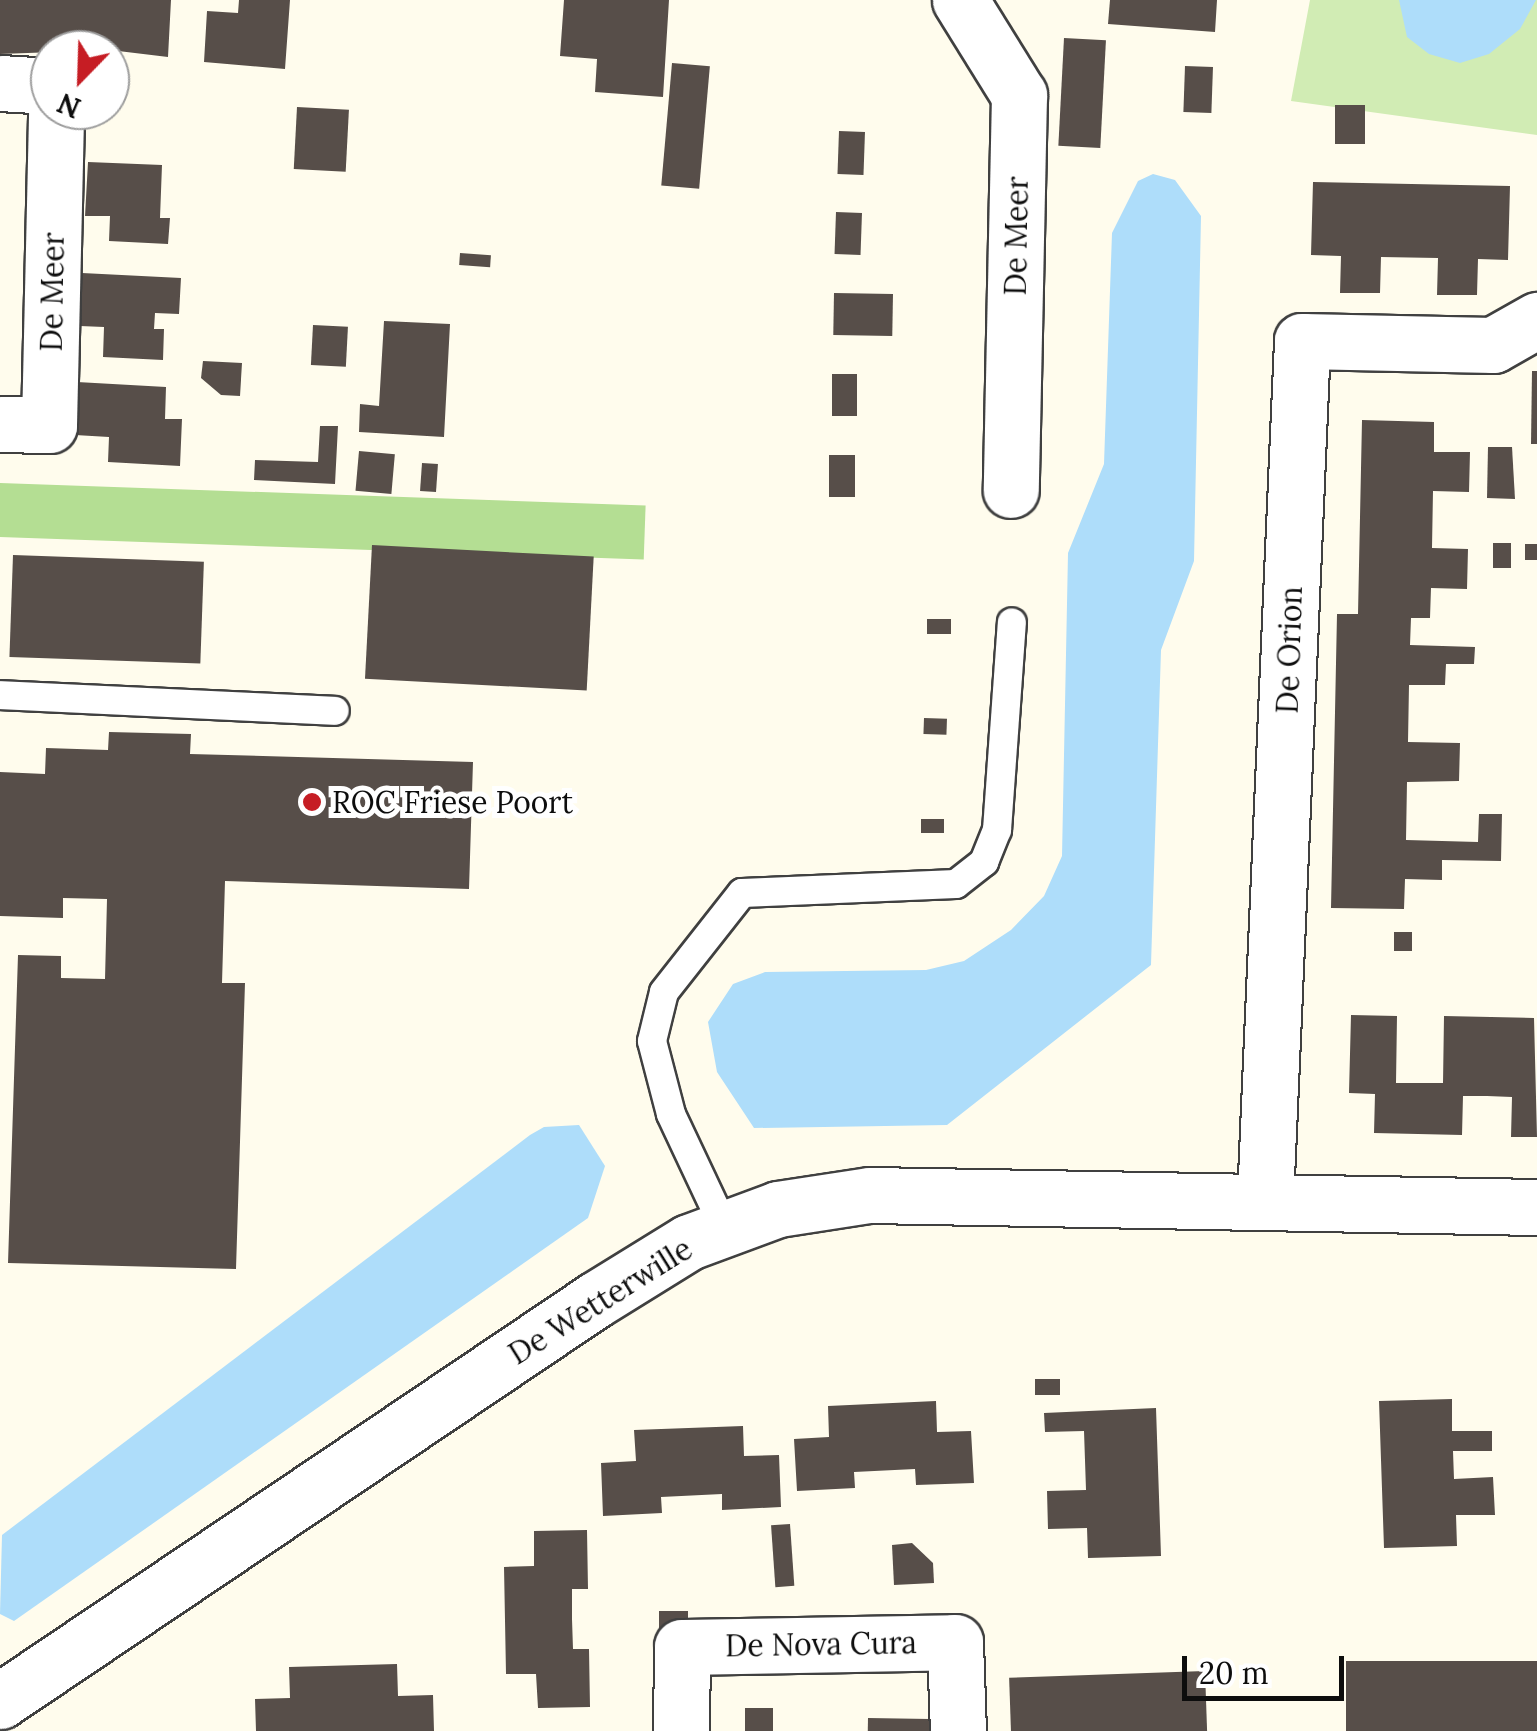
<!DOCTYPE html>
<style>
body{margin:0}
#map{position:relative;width:1537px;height:1731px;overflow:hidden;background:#fffced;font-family:Lora,serif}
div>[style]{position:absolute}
.green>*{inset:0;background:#d1ecb4}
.forest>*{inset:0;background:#b4de93;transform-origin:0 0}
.water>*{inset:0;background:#aeddfa}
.building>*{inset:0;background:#574e49;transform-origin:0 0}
.roads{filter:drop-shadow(2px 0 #404040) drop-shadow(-2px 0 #404040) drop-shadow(0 2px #404040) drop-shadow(0 -2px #404040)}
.service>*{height:28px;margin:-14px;padding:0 14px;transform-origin:14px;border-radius:14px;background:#fff}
.minor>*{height:55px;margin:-27.5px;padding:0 27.5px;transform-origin:27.5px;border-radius:27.5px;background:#fff}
.dots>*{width:28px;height:28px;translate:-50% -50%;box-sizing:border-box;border:5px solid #fff;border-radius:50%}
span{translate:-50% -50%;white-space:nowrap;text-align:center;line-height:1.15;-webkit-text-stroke:10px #fff;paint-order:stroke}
.street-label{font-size:30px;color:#0d0d0d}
.poi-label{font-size:30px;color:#0d0d0d}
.left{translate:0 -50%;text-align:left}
.north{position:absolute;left:30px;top:30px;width:100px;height:100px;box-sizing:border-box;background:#fff;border:2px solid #9e9e9e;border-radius:50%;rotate:203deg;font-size:28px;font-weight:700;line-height:40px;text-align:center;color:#0d0d0d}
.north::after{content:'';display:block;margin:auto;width:35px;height:45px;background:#c61d24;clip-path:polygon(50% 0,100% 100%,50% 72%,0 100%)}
.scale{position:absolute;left:1182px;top:1656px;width:162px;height:45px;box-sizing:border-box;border:5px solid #0d0d0d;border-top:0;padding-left:12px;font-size:30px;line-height:35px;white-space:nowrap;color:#0d0d0d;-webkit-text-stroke:8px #fff;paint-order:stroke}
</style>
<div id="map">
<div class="green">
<div style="clip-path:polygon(1310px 0,1537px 0,1537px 135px,1291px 101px)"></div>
</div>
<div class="forest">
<div style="left:0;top:483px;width:646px;height:54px;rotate:2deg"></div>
</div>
<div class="water">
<div style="clip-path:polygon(1399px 0,1536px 0,1520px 29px,1489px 54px,1460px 63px,1429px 54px,1407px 37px)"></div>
<div style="clip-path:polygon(1153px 174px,1175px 180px,1201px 216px,1194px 561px,1161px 650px,1151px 965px,947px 1125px,754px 1128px,717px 1072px,708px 1022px,733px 984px,765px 972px,926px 970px,964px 961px,1011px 930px,1044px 896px,1062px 856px,1068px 553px,1104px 464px,1112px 233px,1138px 181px)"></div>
<div style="clip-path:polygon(579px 1125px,605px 1166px,588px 1218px,14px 1621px,0 1614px,2px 1535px,530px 1135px,544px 1127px)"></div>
</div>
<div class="building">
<div style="clip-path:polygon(0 0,171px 0,168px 57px,110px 50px,0 54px)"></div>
<div style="clip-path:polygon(239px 0,290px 0,285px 69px,204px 62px,207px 11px,238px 13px)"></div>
<div style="clip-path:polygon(564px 0,669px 0,663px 97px,595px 92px,597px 59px,560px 56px)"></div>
<div style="clip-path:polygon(1110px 0,1217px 0,1215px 32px,1108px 24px)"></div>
<div style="left:1064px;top:38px;width:42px;height:108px;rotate:3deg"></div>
<div style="left:672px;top:63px;width:38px;height:123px;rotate:5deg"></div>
<div style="left:1185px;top:66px;width:28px;height:46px;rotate:2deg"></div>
<div style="left:1335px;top:105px;width:30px;height:39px"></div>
<div style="left:297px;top:107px;width:52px;height:62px;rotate:3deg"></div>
<div style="left:839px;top:131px;width:26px;height:43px;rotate:2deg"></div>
<div style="clip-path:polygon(88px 162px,162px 165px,160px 218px,170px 218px,168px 244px,109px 241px,110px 216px,85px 216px)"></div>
<div style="clip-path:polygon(1313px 182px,1510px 186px,1508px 260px,1478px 259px,1477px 295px,1437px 295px,1438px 258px,1381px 257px,1380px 293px,1340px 293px,1341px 256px,1311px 255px)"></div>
<div style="left:836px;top:212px;width:26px;height:42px;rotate:2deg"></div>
<div style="left:460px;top:253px;width:31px;height:12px;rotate:4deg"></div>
<div style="clip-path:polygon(82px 273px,181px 278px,179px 314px,155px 313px,154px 329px,164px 329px,163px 360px,103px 357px,104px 327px,80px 326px)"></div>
<div style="left:834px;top:293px;width:59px;height:42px;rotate:1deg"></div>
<div style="clip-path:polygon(384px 321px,450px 324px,444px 437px,359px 432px,360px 404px,379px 406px)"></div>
<div style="left:313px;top:325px;width:35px;height:40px;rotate:3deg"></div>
<div style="clip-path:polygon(203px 361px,242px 363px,240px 396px,221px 395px,201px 378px)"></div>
<div style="clip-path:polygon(1532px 371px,1537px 371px,1537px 444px,1531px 444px)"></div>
<div style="left:832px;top:374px;width:25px;height:42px"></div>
<div style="clip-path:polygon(77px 382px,166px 387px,165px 419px,182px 419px,180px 466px,108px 462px,109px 437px,75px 435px)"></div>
<div style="clip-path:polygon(1362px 420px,1434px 422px,1434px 452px,1470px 452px,1469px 492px,1433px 491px,1432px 548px,1468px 549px,1467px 589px,1431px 588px,1430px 618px,1411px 618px,1410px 645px,1475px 647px,1474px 664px,1446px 664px,1445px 685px,1409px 685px,1408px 742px,1460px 743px,1459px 781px,1407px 782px,1406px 840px,1478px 842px,1479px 814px,1502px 814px,1501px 861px,1442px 860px,1442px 880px,1405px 879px,1404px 909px,1331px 908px,1337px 614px,1358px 614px)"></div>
<div style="clip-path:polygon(320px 426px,338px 426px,335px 484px,254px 480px,255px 460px,318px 462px)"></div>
<div style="clip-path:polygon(1488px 447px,1512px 447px,1515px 499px,1487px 498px)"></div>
<div style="left:359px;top:451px;width:36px;height:40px;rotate:5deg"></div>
<div style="left:829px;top:455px;width:26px;height:42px"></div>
<div style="left:422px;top:463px;width:16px;height:28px;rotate:4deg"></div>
<div style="left:1493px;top:543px;width:18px;height:25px"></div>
<div style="left:1525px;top:544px;width:12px;height:16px"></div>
<div style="left:372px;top:545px;width:222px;height:134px;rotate:3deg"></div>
<div style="left:13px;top:555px;width:191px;height:102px;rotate:2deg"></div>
<div style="left:927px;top:619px;width:24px;height:15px"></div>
<div style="left:924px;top:718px;width:23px;height:16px;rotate:2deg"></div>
<div style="clip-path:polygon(109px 732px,191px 734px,190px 754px,473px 762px,469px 889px,225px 881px,222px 983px,245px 983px,236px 1269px,8px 1263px,18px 955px,61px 956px,61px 978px,105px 979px,107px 899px,63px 898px,63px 918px,0 916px,0 772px,45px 774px,46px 748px,108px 750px)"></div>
<div style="left:921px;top:819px;width:23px;height:14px"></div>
<div style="left:1394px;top:932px;width:18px;height:19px"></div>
<div style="clip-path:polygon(1351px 1015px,1397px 1016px,1396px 1083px,1443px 1083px,1444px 1016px,1534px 1018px,1537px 1137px,1511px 1137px,1512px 1097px,1487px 1096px,1463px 1096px,1462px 1135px,1374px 1133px,1375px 1094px,1349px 1093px)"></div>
<div style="left:1060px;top:1379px;width:16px;height:25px;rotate:90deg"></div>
<div style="clip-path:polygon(1452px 1399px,1452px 1431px,1492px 1431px,1492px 1451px,1453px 1451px,1454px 1479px,1493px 1477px,1495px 1515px,1456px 1515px,1457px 1546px,1384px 1548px,1379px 1401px)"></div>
<div style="clip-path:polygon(936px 1401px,937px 1432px,971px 1431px,974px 1483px,916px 1485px,915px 1469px,854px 1472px,855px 1488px,797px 1491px,794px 1439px,829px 1437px,828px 1406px)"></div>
<div style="clip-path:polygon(1156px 1408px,1161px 1556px,1088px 1558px,1087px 1528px,1048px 1529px,1047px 1491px,1086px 1490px,1084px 1431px,1045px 1432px,1044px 1413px)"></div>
<div style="clip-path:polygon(743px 1426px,744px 1456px,779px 1455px,781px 1507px,722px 1510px,722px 1494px,661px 1497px,662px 1513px,603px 1516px,601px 1463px,636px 1461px,634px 1430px)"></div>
<div style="left:790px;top:1524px;width:62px;height:19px;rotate:86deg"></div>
<div style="clip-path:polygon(587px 1530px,588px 1589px,572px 1589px,572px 1619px,573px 1649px,589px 1649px,590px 1707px,538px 1708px,536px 1674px,506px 1674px,504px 1567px,534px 1566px,534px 1531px)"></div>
<div style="clip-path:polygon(912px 1543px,933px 1563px,934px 1583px,894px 1585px,892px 1545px)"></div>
<div style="left:659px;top:1611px;width:29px;height:21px"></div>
<div style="left:1537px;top:1661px;width:70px;height:191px;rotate:90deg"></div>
<div style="clip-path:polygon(397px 1664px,398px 1696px,433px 1695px,434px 1731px,256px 1731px,255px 1699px,290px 1698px,289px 1667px)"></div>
<div style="left:1205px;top:1671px;width:60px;height:196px;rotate:88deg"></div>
<div style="left:745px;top:1708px;width:28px;height:23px"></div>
<div style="left:868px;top:1718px;width:62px;height:13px;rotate:1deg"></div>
</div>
<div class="roads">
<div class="service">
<div style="left:0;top:695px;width:335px;rotate:2.7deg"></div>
<div style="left:725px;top:1229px;width:127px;rotate:-115.2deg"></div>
<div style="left:671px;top:1114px;width:75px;rotate:-104.6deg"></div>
<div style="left:652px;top:1041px;width:50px;rotate:-76.2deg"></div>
<div style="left:664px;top:992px;width:126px;rotate:-51.8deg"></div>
<div style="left:742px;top:893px;width:214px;rotate:-2.4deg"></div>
<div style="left:956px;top:884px;width:36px;rotate:-38deg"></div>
<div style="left:984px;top:862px;width:35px;rotate:-68deg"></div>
<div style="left:997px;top:830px;width:208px;rotate:-85.9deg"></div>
</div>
<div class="minor">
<div style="left:960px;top:0;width:112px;rotate:58.2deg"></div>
<div style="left:1019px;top:95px;width:395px;rotate:91.2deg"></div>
<div style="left:0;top:83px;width:50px;rotate:3.4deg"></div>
<div style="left:0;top:424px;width:49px;rotate:1.2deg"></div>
<div style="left:49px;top:425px;width:315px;rotate:-88.7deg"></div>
<div style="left:1265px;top:1200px;width:860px;rotate:-87.53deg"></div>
<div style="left:1302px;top:341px;width:191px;rotate:1.2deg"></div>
<div style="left:1493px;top:345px;width:51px;rotate:-29.6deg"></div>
<div style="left:0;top:1701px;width:718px;rotate:-33.98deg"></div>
<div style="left:595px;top:1300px;width:110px;rotate:-31.7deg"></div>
<div style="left:689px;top:1242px;width:95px;rotate:-20.3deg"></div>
<div style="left:778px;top:1209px;width:93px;rotate:-8.7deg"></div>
<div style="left:870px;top:1195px;width:667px;rotate:1.03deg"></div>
<div style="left:681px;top:1731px;width:84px;rotate:-89.3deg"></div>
<div style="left:682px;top:1647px;width:273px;rotate:-1deg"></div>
<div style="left:955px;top:1642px;width:89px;rotate:88.1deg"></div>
</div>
</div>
<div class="dots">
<div style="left:312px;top:802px;background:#c61d24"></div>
</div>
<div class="street-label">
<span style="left:1016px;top:236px;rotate:-89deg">De Meer</span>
<span style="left:52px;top:292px;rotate:-89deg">De Meer</span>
<span style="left:1289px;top:650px;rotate:-88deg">De Orion</span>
<span style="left:600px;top:1301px;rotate:-32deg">De Wetterwille</span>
<span style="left:821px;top:1644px;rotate:-1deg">De Nova Cura</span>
</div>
<div class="poi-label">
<span class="left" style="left:332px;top:802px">ROC Friese Poort</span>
</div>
<div class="north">N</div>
<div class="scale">20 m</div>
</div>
